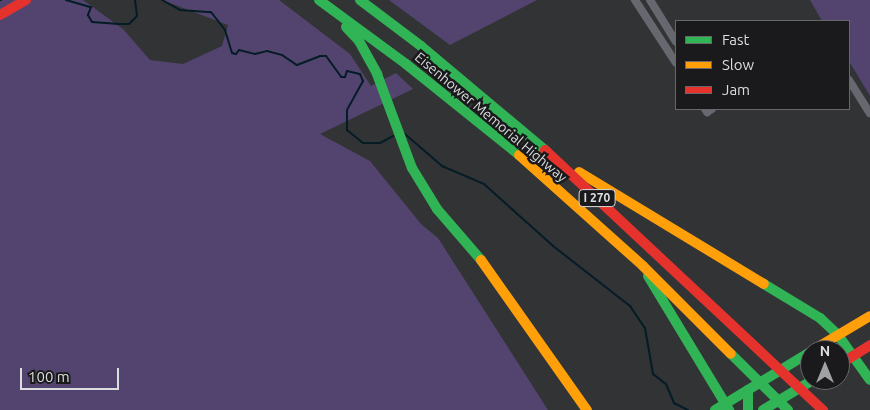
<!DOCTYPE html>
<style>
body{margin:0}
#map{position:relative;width:870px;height:410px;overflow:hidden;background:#323335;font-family:Ubuntu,sans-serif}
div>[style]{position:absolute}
.green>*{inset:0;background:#53446f}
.stream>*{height:2px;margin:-1px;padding:0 1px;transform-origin:1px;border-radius:1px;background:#041c26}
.street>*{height:8px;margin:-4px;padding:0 4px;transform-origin:4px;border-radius:4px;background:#676770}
.fast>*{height:10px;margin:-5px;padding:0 5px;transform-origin:5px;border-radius:5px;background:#30b455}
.slow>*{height:10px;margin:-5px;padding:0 5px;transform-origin:5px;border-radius:5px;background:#ff9f0a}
.jam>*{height:10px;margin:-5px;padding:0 5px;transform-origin:5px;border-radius:5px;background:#e5322d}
span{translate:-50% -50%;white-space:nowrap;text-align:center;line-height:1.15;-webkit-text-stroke:5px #1a1a1c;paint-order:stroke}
.shield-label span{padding:1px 4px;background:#1a1a1c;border:1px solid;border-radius:4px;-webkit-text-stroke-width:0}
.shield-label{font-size:12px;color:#dcdddf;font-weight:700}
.street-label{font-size:14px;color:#dcdddf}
.legend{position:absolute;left:675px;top:20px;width:175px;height:90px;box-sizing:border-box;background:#1a1a1c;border:1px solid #68686a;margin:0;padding:6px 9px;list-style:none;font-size:15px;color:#dcdddf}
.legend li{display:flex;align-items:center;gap:10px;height:25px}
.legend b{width:25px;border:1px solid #68686a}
.north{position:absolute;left:800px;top:340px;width:50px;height:50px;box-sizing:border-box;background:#1a1a1c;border:1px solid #68686a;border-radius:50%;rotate:0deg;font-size:14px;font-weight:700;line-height:20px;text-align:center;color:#dcdddf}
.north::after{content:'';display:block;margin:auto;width:18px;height:22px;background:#a0a2a4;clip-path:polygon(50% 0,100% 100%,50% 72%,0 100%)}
.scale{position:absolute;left:20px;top:368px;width:99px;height:22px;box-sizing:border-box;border:2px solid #dcdddf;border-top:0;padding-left:6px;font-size:15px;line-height:18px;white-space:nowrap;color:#dcdddf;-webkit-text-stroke:4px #1a1a1c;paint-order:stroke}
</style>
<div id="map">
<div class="green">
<div style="clip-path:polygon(0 0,83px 0,123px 29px,150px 60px,183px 64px,222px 46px,228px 25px,162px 0,279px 0,350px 54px,371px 86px,396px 73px,413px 89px,320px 134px,370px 161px,421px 224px,438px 238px,548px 410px,0 410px)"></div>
<div style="clip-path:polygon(389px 0,537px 0,450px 45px)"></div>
<div style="clip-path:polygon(810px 0,870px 0,870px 96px,849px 61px,849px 21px,822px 21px)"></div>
</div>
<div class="stream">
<div style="left:0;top:0;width:1px"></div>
<div style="left:66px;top:0;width:26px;rotate:16deg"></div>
<div style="left:91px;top:7px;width:9px;rotate:111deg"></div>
<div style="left:88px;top:15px;width:8px;rotate:60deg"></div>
<div style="left:92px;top:22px;width:27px;rotate:4deg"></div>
<div style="left:119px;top:24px;width:10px"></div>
<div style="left:129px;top:24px;width:11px;rotate:-45deg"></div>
<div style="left:137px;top:16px;width:16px;rotate:-97deg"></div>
<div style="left:162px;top:0;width:21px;rotate:29deg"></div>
<div style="left:180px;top:10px;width:31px;rotate:4deg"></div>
<div style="left:211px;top:12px;width:23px;rotate:52deg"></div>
<div style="left:225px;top:30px;width:24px;rotate:73deg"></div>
<div style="left:232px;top:53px;width:4px;rotate:14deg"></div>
<div style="left:236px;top:54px;width:5px;rotate:-53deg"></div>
<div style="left:239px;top:50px;width:16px;rotate:14deg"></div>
<div style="left:255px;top:54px;width:12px;rotate:-14deg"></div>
<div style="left:267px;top:51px;width:16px;rotate:15deg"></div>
<div style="left:282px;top:55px;width:18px;rotate:34deg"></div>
<div style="left:297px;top:65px;width:25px;rotate:-21deg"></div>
<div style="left:320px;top:56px;width:6px"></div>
<div style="left:326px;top:56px;width:26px;rotate:54deg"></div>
<div style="left:341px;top:77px;width:4px"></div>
<div style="left:345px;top:77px;width:6px;rotate:-72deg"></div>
<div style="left:347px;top:71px;width:13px;rotate:13deg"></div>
<div style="left:360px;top:74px;width:8px;rotate:67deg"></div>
<div style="left:363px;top:81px;width:33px;rotate:119deg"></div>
<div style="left:347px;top:110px;width:20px;rotate:90deg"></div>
<div style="left:347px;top:130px;width:21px;rotate:39deg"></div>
<div style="left:363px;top:143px;width:17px"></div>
<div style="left:380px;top:143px;width:15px;rotate:-28deg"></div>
<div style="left:405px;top:134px;width:49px;rotate:40.9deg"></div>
<div style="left:442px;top:166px;width:46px;rotate:23.2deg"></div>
<div style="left:484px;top:184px;width:93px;rotate:41.9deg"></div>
<div style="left:553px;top:246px;width:98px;rotate:37.9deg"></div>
<div style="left:630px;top:306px;width:27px;rotate:56deg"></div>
<div style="left:645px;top:328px;width:47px;rotate:80.1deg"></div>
<div style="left:653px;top:374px;width:16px;rotate:38deg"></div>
<div style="left:666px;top:384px;width:21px;rotate:67deg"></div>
<div style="left:674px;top:403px;width:16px;rotate:27deg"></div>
</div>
<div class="street">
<div style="left:635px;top:0;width:75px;rotate:56.9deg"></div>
<div style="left:650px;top:0;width:49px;rotate:58.2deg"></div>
<div style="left:849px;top:80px;width:39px;rotate:58deg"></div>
<div style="left:705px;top:109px;width:4px;rotate:56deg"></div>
<div style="left:707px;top:112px;width:6px;rotate:-31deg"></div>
</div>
<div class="fast">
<div style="left:319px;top:0;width:108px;rotate:36.3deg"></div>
<div style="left:406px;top:64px;width:145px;rotate:38.8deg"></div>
<div style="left:360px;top:0;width:76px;rotate:37deg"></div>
<div style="left:421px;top:46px;width:162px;rotate:40deg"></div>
<div style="left:346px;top:27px;width:19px;rotate:47deg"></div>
<div style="left:359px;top:41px;width:38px;rotate:61deg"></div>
<div style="left:377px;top:74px;width:100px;rotate:69.6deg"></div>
<div style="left:412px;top:168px;width:48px;rotate:58.6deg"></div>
<div style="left:437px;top:209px;width:67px;rotate:49.2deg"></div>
<div style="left:648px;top:276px;width:157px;rotate:58.8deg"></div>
<div style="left:764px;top:284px;width:66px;rotate:31.3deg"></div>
<div style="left:820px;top:318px;width:25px;rotate:43deg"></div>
<div style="left:838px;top:335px;width:55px;rotate:54.6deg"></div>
<div style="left:731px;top:354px;width:80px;rotate:44.5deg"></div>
<div style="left:748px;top:390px;width:20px;rotate:90deg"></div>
<div style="left:715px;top:410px;width:111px;rotate:-31.4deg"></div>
<div style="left:763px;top:410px;width:58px;rotate:-31deg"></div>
</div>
<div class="slow">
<div style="left:519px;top:155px;width:166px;rotate:41.8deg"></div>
<div style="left:643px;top:266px;width:124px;rotate:45deg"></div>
<div style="left:579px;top:172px;width:216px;rotate:31.2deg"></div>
<div style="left:481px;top:260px;width:184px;rotate:54.8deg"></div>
<div style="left:813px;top:350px;width:66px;rotate:-30.8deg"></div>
</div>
<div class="jam">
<div style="left:0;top:15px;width:30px;rotate:-30deg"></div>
<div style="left:545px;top:150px;width:381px;rotate:43.1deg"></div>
<div style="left:840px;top:364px;width:36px;rotate:-32deg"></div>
</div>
<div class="shield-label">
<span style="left:597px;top:198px">I 270</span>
</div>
<div class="street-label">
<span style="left:491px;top:117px;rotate:40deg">Eisenhower Memorial Highway</span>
</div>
<ul class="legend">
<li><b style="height:6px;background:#30b455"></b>Fast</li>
<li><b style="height:6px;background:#ff9f0a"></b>Slow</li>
<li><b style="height:6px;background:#e5322d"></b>Jam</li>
</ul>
<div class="north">N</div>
<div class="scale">100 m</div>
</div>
